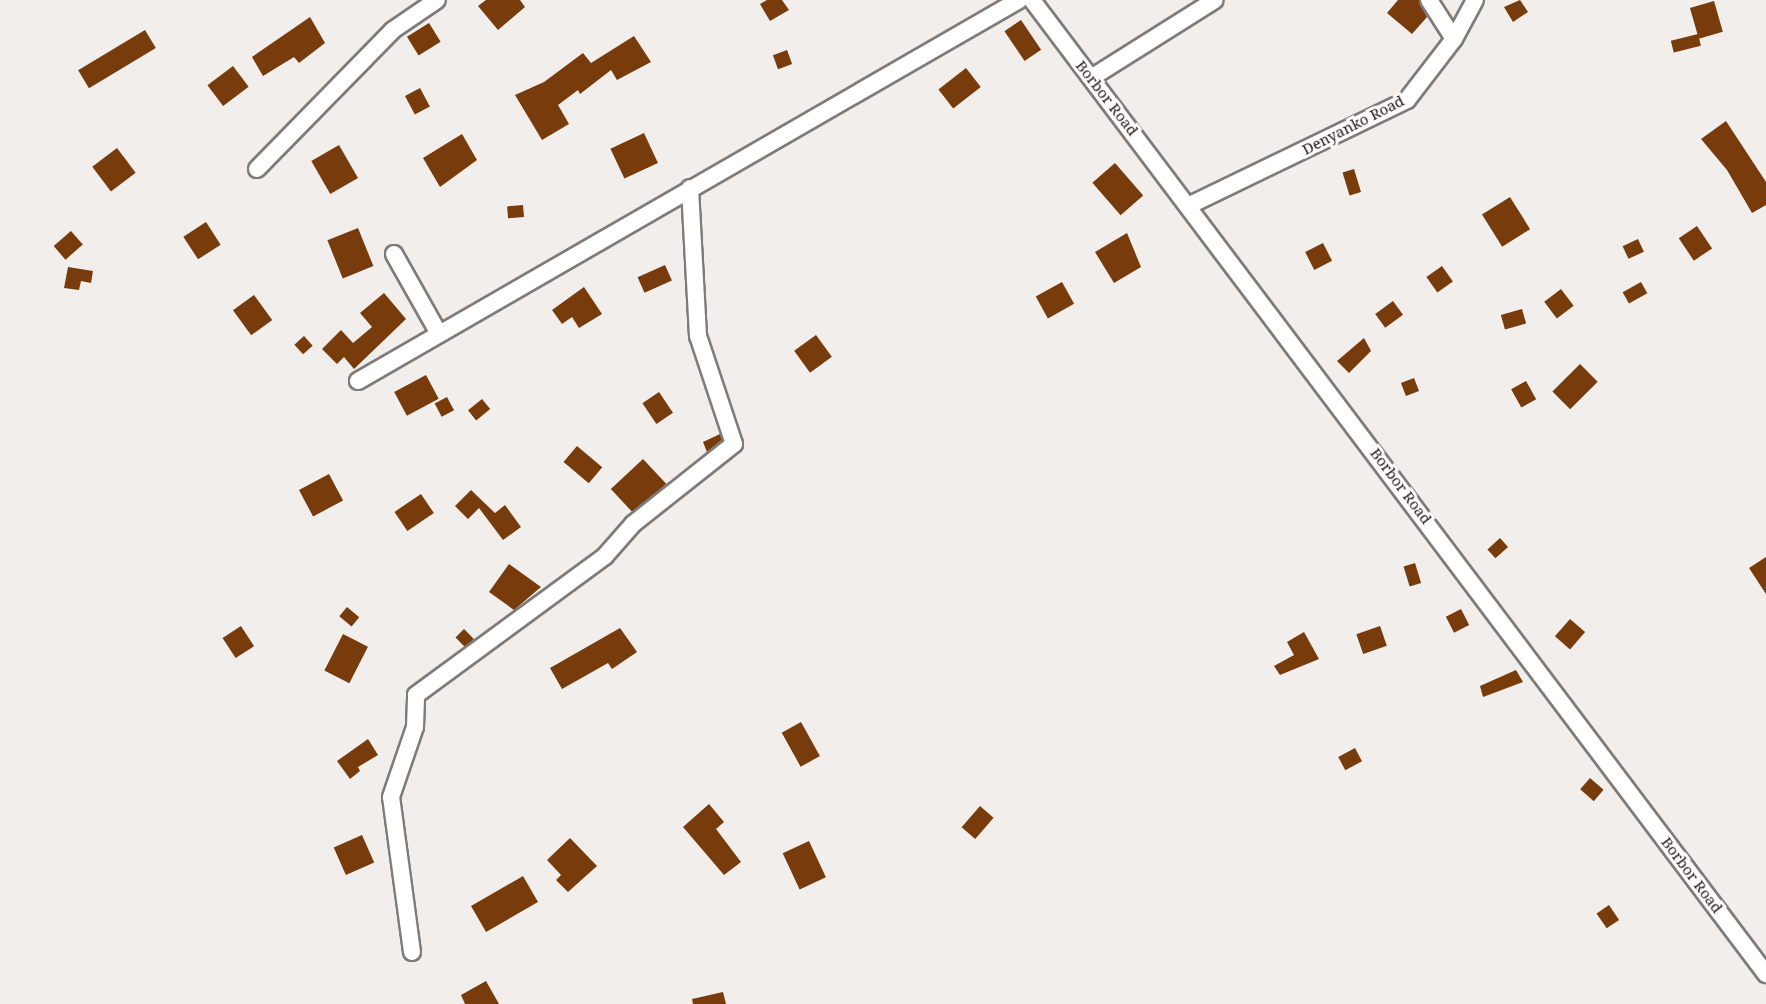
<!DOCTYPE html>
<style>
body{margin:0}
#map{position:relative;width:1766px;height:1004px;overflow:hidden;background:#f2eeeb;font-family:"Noto Serif",serif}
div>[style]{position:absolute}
.building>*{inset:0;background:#773b0c;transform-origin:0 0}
.roads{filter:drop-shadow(2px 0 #7e7b79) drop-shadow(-2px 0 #7e7b79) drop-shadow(0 2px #7e7b79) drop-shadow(0 -2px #7e7b79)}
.minor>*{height:16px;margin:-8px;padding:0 8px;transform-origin:8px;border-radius:8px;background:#fff}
span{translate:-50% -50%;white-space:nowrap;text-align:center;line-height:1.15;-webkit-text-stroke:6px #fffbf9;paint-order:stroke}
.street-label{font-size:15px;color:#1b1a19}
</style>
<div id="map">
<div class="building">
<div style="clip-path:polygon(486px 0,520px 0,525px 7px,498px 30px,478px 6px)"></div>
<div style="clip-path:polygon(767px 0,782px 0,789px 10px,770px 21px,760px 4px)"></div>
<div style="clip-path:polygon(1398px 0,1419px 0,1427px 17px,1412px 34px,1387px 13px)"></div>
<div style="clip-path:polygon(1520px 0,1528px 12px,1513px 22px,1504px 7px)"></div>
<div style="left:1714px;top:1px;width:32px;height:25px;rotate:74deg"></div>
<div style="clip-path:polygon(310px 17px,325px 43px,299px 63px,294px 57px,263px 76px,252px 57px)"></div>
<div style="left:1021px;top:20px;width:36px;height:20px;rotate:56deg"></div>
<div style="left:429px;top:23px;width:22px;height:26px;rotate:58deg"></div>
<div style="left:145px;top:30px;width:21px;height:78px;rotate:59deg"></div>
<div style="left:1698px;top:34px;width:12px;height:28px;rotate:76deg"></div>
<div style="clip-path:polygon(634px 36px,651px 62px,617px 80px,611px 70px,580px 94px,578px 90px,558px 105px,569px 124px,542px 140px,515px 95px,544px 82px,583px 53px,591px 63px)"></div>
<div style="left:787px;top:50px;width:15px;height:15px;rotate:70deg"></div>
<div style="left:233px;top:66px;width:26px;height:32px;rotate:53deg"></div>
<div style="left:966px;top:68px;width:24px;height:35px;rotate:52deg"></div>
<div style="left:420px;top:88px;width:21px;height:17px;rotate:62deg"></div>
<div style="clip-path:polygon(1726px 121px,1766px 182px,1766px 205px,1752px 213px,1727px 170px,1701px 139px)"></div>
<div style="left:644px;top:133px;width:33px;height:37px;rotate:65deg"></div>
<div style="clip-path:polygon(462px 134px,477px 160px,440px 187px,423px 158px)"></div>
<div style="left:339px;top:145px;width:38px;height:32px;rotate:60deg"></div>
<div style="left:117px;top:148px;width:31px;height:31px;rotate:53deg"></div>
<div style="left:1115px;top:163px;width:43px;height:30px;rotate:49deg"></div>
<div style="left:1354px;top:169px;width:24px;height:12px;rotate:73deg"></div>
<div style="left:1510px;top:197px;width:38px;height:33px;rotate:58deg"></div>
<div style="left:523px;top:205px;width:12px;height:16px;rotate:85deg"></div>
<div style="left:206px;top:222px;width:27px;height:27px;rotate:57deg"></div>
<div style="left:1697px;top:226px;width:27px;height:22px;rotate:56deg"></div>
<div style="left:358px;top:228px;width:41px;height:33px;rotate:68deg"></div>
<div style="left:71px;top:231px;width:18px;height:23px;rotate:49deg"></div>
<div style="clip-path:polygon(1127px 233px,1141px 267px,1114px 283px,1095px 252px)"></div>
<div style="left:1638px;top:239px;width:14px;height:17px;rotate:65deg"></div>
<div style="left:1323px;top:243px;width:20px;height:20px;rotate:63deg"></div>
<div style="left:665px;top:265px;width:17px;height:30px;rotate:66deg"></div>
<div style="left:1442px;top:266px;width:19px;height:19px;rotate:55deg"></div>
<div style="clip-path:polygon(68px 267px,93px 271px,91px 283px,81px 281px,79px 290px,64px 288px)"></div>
<div style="left:1062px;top:282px;width:25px;height:30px;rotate:61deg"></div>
<div style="left:1641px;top:282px;width:13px;height:21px;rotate:61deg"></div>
<div style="clip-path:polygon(584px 287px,602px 314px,579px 328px,572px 317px,562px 324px,552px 310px)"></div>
<div style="left:1561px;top:289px;width:21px;height:21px;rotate:53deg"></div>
<div style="clip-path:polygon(384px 293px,406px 319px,354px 369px,344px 357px,337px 364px,322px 349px,341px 330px,353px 343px,372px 327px,360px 313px)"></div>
<div style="left:254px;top:295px;width:31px;height:26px;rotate:54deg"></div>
<div style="left:1393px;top:301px;width:17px;height:22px;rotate:54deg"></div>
<div style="left:1522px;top:309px;width:15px;height:22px;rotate:74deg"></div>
<div style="left:816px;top:335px;width:27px;height:27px;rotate:54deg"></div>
<div style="left:304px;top:336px;width:13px;height:13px;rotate:48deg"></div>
<div style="clip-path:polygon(1364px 338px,1371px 351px,1349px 373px,1337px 361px)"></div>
<div style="left:1580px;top:364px;width:25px;height:39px;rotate:45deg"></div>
<div style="left:426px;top:375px;width:27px;height:36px;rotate:62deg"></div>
<div style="left:1414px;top:378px;width:14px;height:14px;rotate:69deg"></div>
<div style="left:1526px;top:381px;width:21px;height:17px;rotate:61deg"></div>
<div style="left:659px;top:392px;width:25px;height:20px;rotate:56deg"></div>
<div style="left:447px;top:397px;width:15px;height:14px;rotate:62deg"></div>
<div style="left:482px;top:399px;width:13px;height:18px;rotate:51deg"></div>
<div style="clip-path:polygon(720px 434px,722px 440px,707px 452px,703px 442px)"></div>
<div style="left:577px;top:446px;width:33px;height:21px;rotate:40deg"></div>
<div style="left:643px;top:459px;width:34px;height:44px;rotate:47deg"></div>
<div style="left:329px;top:474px;width:30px;height:34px;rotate:62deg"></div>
<div style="clip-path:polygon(471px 490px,495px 513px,505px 505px,521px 527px,503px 540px,479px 508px,468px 519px,455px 506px)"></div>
<div style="left:421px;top:494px;width:23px;height:32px;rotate:56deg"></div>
<div style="left:1500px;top:538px;width:12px;height:17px;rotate:48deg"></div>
<div style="clip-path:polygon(1766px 557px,1766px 594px,1749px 568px)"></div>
<div style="left:1415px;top:563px;width:21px;height:12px;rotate:73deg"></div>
<div style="clip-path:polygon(509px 564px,541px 587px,514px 610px,489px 592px)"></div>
<div style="left:347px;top:607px;width:16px;height:12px;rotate:40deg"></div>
<div style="left:1461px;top:609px;width:18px;height:17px;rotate:63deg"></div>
<div style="left:1570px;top:619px;width:20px;height:23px;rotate:41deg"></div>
<div style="left:241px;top:626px;width:24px;height:22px;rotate:57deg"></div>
<div style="left:1380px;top:626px;width:21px;height:25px;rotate:71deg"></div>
<div style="clip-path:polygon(620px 628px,637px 652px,612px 669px,608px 663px,562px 689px,550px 668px)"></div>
<div style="left:464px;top:629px;width:14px;height:12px;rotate:45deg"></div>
<div style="clip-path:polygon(1304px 632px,1319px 659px,1280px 675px,1274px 666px,1294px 655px,1287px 642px)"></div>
<div style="left:343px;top:634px;width:28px;height:41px;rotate:27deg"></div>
<div style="clip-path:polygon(1516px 670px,1523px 682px,1483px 697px,1480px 686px)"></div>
<div style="left:801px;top:722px;width:39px;height:22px;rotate:61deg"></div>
<div style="clip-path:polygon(368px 739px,378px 755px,358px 767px,360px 771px,350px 779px,337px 761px)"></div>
<div style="left:1355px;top:748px;width:15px;height:19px;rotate:62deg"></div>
<div style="left:1590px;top:778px;width:18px;height:15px;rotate:41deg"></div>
<div style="clip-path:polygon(709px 804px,724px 822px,716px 829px,741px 862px,724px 875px,683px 827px)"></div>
<div style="left:980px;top:806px;width:18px;height:28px;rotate:41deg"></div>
<div style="left:362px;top:835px;width:30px;height:31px;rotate:66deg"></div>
<div style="clip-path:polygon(570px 838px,597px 866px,568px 892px,556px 880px,561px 875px,547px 860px)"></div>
<div style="left:809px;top:841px;width:40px;height:29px;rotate:65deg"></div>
<div style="left:523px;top:876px;width:30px;height:60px;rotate:60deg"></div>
<div style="left:1609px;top:905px;width:18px;height:15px;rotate:56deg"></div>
<div style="clip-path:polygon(486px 981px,499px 1004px,465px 1004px,461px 995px)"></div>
<div style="clip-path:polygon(723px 992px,726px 1004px,693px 1004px,692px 999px)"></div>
</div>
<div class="roads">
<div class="minor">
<div style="left:1032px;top:0;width:1220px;rotate:53deg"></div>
<div style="left:1429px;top:0;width:46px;rotate:57.3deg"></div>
<div style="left:1091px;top:78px;width:146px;rotate:-32.2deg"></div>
<div style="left:257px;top:169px;width:194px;rotate:-45.6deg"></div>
<div style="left:393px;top:30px;width:53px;rotate:-34.3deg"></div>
<div style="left:1190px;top:205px;width:241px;rotate:-25.8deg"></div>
<div style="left:1407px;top:100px;width:77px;rotate:-52.4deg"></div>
<div style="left:1454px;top:39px;width:44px;rotate:-61.7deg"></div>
<div style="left:394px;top:254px;width:92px;rotate:60.6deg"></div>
<div style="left:358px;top:381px;width:763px;rotate:-29.96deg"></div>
<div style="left:412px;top:952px;width:156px;rotate:-97.7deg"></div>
<div style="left:391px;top:797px;width:74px;rotate:-71.1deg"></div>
<div style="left:415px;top:727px;width:32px;rotate:-88deg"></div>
<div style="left:416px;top:695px;width:235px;rotate:-36.3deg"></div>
<div style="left:605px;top:556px;width:43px;rotate:-48.8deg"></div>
<div style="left:633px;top:524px;width:129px;rotate:-38.4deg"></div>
<div style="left:734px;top:444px;width:114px;rotate:-108.4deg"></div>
<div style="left:698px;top:336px;width:148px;rotate:-93.1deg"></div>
</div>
</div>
<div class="street-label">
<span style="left:1107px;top:98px;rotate:52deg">Borbor Road</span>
<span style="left:1353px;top:125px;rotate:-27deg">Denyanko Road</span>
<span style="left:1401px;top:486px;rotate:53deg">Borbor Road</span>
<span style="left:1692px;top:875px;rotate:53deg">Borbor Road</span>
</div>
</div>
